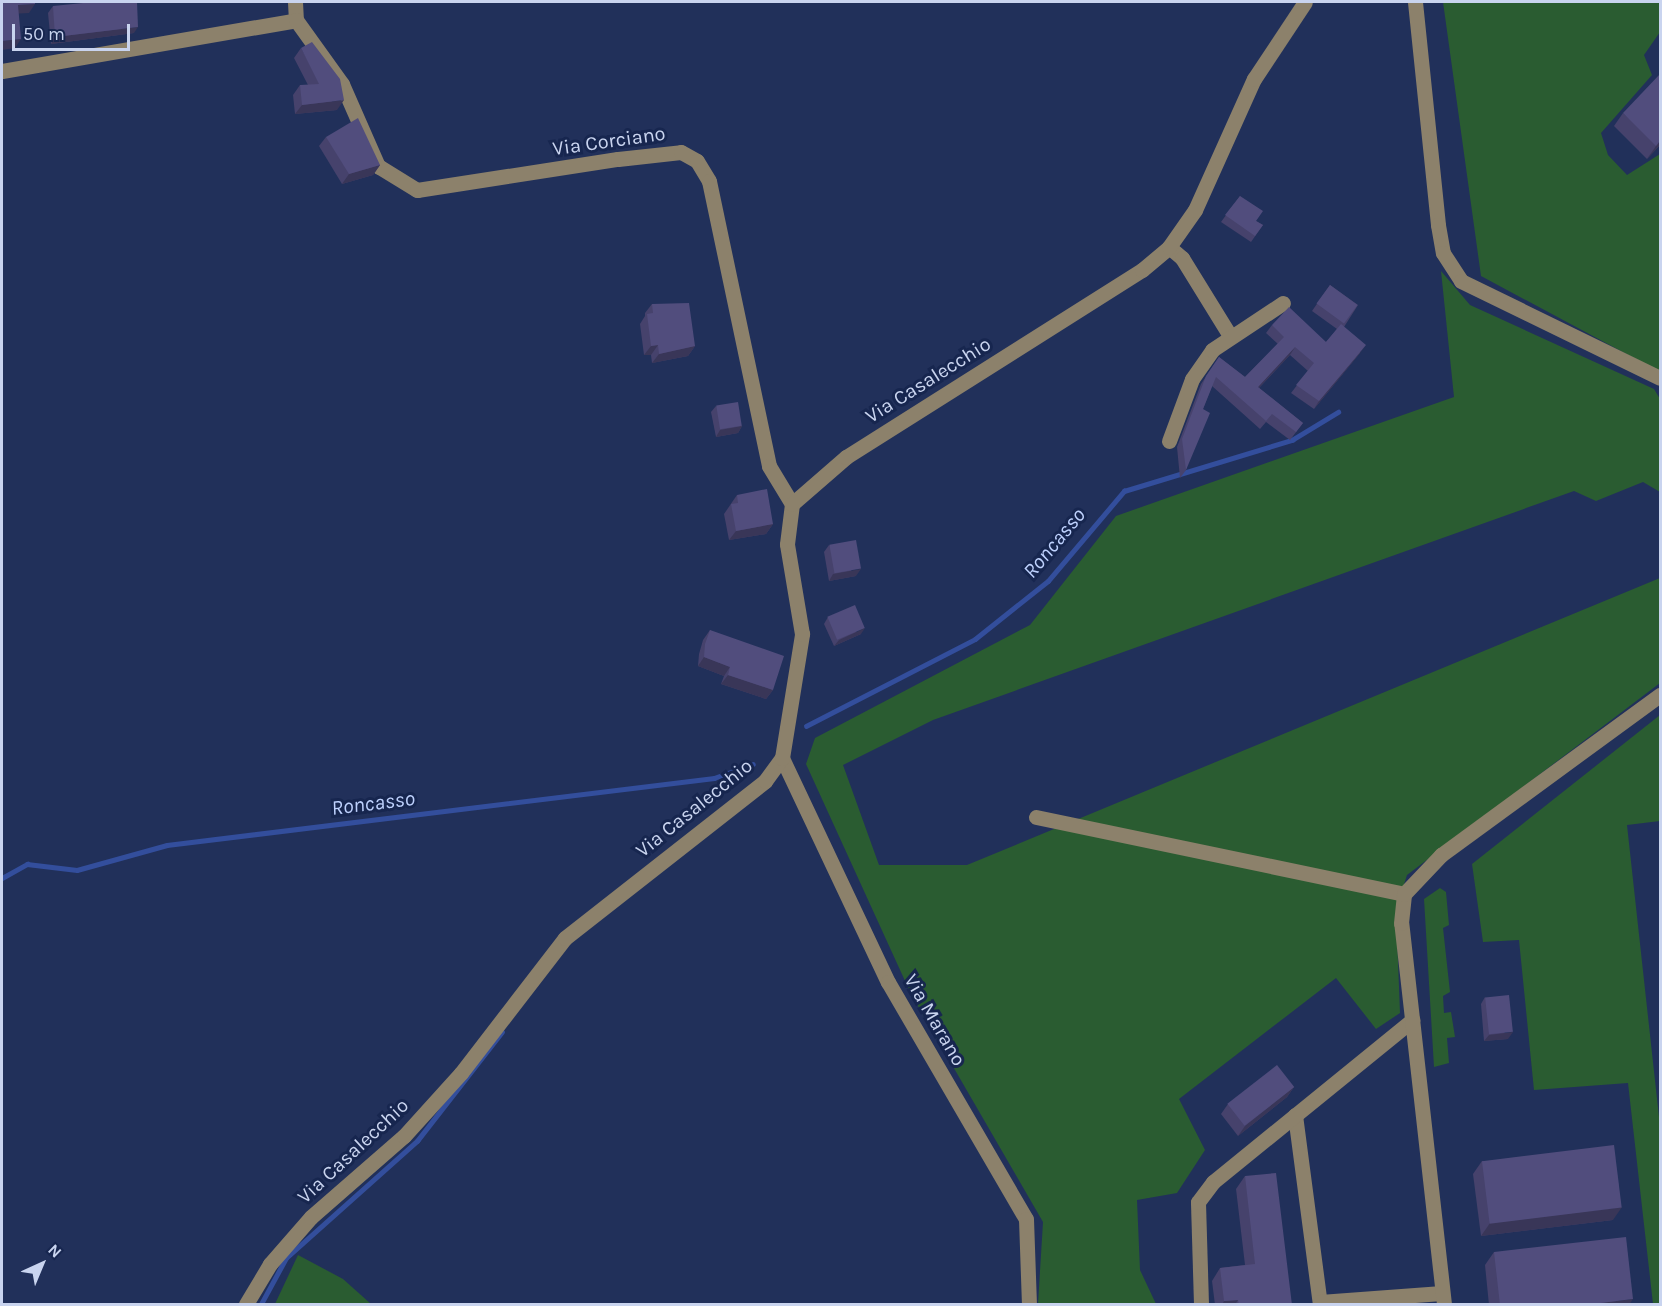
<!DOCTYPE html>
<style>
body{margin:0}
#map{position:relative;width:1662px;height:1306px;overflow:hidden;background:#21305a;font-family:Karla,sans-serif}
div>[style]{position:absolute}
.green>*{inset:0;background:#2a5c31}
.stream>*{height:4.5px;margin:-2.25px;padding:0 2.25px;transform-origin:2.25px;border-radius:2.25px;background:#334e9c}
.minor>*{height:15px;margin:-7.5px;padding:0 7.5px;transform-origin:7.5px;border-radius:7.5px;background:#8c816b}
.wall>*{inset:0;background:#46426c}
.shaded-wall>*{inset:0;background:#393658}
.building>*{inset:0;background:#514d7d;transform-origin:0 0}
span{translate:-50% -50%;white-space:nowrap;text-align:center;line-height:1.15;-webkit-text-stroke:6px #17264f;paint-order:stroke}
.street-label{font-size:20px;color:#c9d4ef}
.water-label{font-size:21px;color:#bed1fd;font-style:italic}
.frame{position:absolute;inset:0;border:3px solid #c9d4ef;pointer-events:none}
.north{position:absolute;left:12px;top:1234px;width:60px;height:60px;-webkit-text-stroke:4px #17264f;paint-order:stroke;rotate:44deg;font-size:16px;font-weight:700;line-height:24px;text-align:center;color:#c9d4ef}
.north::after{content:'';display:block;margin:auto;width:21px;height:27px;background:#c9d4ef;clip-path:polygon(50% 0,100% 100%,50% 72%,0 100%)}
.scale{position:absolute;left:12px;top:24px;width:118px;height:27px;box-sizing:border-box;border:3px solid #c9d4ef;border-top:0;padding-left:8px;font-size:18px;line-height:21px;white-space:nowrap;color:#c9d4ef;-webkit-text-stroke:4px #17264f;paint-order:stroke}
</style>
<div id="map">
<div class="green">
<div style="clip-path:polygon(1443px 2px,1660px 2px,1660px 32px,1644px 55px,1652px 75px,1601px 133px,1608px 155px,1627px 175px,1660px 154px,1660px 372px,1481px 276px)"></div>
<div style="clip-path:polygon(1441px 271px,1470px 305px,1654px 389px,1660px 399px,1660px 492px,1643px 482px,1596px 501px,1574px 491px,933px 720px,843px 765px,879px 865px,967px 865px,1660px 578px,1660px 683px,1407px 875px,1396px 909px,1400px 1013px,1376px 1029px,1336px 978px,1179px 1099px,1205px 1150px,1177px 1193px,1137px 1200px,1140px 1270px,1156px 1304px,1038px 1304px,1043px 1222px,911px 994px,806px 764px,815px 738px,1030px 625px,1116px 516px,1454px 397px)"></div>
<div style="clip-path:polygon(1660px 715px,1660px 821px,1627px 825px,1660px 1126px,1660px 1304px,1653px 1304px,1628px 1083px,1534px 1090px,1519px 940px,1483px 942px,1472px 864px)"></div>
<div style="clip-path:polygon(1440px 888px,1446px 892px,1449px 925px,1443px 928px,1450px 992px,1443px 996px,1444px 1013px,1451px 1012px,1455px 1037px,1447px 1038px,1449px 1063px,1434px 1067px,1424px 899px)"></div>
<div style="clip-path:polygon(298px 1255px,343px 1279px,371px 1304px,275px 1304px)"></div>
</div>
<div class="stream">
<div style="left:806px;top:726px;width:190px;rotate:-27.2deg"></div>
<div style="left:975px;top:639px;width:93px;rotate:-38.5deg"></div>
<div style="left:1048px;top:581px;width:118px;rotate:-49.8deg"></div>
<div style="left:1124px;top:491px;width:176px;rotate:-16.9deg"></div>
<div style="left:1292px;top:440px;width:54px;rotate:-31.3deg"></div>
<div style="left:2px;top:878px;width:29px;rotate:-29deg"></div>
<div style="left:27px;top:864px;width:50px;rotate:6.8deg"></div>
<div style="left:77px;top:870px;width:93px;rotate:-15.5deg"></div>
<div style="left:167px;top:845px;width:551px;rotate:-6.98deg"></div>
<div style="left:714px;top:778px;width:41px;rotate:-19.7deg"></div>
<div style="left:261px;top:1304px;width:52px;rotate:-61.5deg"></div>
<div style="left:286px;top:1258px;width:176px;rotate:-41.8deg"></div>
<div style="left:417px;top:1141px;width:138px;rotate:-52.1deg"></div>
</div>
<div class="minor">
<div style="left:295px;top:2px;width:18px;rotate:87deg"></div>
<div style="left:1415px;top:2px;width:224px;rotate:84.1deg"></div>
<div style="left:1438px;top:225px;width:28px;rotate:80deg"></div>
<div style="left:1443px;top:253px;width:33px;rotate:57deg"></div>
<div style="left:1461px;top:281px;width:221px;rotate:26deg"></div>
<div style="left:2px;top:71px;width:298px;rotate:-9.8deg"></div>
<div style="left:296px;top:20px;width:79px;rotate:54.3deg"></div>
<div style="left:342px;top:84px;width:90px;rotate:66.3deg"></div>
<div style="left:378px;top:166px;width:46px;rotate:31.6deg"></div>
<div style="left:417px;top:190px;width:203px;rotate:-8.8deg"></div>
<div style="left:618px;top:159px;width:63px;rotate:-6.3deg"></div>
<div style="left:681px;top:152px;width:18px;rotate:29deg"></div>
<div style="left:697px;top:161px;width:23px;rotate:59deg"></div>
<div style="left:709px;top:181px;width:291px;rotate:78.1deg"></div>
<div style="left:769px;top:466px;width:44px;rotate:58.8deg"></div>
<div style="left:1169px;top:247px;width:17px;rotate:40deg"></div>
<div style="left:1182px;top:258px;width:89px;rotate:58.3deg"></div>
<div style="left:1169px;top:441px;width:66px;rotate:-69.6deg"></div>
<div style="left:1192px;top:379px;width:35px;rotate:-55deg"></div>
<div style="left:1212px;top:350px;width:85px;rotate:-33.5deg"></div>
<div style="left:782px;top:758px;width:248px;rotate:64.7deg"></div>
<div style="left:888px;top:982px;width:274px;rotate:59.8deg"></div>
<div style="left:1026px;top:1219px;width:85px;rotate:88deg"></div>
<div style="left:1036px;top:817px;width:376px;rotate:11.8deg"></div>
<div style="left:1295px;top:1115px;width:191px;rotate:82.5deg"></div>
<div style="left:1320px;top:1302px;width:122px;rotate:-4.2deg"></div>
<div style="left:246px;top:1304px;width:47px;rotate:-59deg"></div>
<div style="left:270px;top:1264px;width:62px;rotate:-48.9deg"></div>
<div style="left:311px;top:1217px;width:123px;rotate:-41.1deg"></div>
<div style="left:404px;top:1136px;width:85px;rotate:-47.9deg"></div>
<div style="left:461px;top:1073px;width:170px;rotate:-52.4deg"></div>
<div style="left:565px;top:938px;width:254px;rotate:-38.1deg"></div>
<div style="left:765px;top:781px;width:29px;rotate:-54deg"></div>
<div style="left:782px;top:758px;width:126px;rotate:-80.8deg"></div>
<div style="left:802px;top:634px;width:91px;rotate:-99.5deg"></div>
<div style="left:787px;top:544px;width:40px;rotate:-82.9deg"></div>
<div style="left:792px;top:504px;width:72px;rotate:-41deg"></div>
<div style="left:846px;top:457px;width:350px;rotate:-32.3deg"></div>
<div style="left:1142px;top:270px;width:35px;rotate:-40deg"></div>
<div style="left:1169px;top:247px;width:45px;rotate:-54.9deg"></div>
<div style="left:1195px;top:210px;width:144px;rotate:-65.8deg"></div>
<div style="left:1254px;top:79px;width:92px;rotate:-56.5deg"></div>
<div style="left:1201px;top:1304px;width:102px;rotate:-91.7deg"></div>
<div style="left:1198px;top:1202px;width:25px;rotate:-53deg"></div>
<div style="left:1213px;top:1182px;width:257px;rotate:-39.1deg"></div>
<div style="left:1444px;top:1304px;width:383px;rotate:-96.4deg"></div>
<div style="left:1401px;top:923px;width:29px;rotate:-84deg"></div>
<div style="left:1404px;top:894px;width:54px;rotate:-46.5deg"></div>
<div style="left:1441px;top:855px;width:271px;rotate:-36.2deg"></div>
</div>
<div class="wall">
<div style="clip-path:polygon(53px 6px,134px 33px,51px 44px,48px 13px)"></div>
<div style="clip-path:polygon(301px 48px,337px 110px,295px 114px,293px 95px,300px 85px,308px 85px,294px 58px)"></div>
<div style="clip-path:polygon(1623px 113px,1660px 145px,1647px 159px,1614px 126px)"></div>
<div style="clip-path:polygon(326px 137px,380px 165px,373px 175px,342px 184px,319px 146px)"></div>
<div style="clip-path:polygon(1240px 196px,1256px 221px,1263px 225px,1251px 242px,1221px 222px)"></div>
<div style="clip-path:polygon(1330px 285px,1358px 305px,1344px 327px,1360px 353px,1314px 409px,1291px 393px,1308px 371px,1290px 355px,1259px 388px,1303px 423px,1290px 440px,1266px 422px,1260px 429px,1212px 386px,1203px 409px,1186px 470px,1180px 478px,1177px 447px,1201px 384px,1219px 357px,1245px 377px,1278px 344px,1266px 333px,1272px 325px,1326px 342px,1337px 329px,1312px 311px)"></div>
<div style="clip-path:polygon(652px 304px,695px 346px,688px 356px,652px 363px,651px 355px,644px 355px,640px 324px,645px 316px,645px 313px)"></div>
<div style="clip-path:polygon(716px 406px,742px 426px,738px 433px,716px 437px,711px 412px)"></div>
<div style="clip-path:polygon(737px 495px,773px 524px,766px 534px,729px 540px,724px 514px)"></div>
<div style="clip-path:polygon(829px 545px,856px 576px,829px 581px,824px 552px)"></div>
<div style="clip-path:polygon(828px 617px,861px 634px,834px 646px,824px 624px)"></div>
<div style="clip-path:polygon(710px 630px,773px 690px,766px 699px,721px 684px,724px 676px,698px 666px,699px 654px,703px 640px)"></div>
<div style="clip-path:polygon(1485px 997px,1508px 1039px,1484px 1041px,1481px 1004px)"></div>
<div style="clip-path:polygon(1294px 1087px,1287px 1097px,1238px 1136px,1221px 1114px,1228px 1104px)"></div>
<div style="clip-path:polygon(1482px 1161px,1613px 1220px,1481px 1236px,1473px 1174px)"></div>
<div style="clip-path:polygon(1245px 1176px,1292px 1305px,1215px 1305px,1212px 1281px,1220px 1268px,1245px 1265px,1236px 1189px)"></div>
<div style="clip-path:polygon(1494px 1252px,1629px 1305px,1489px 1305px,1485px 1265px)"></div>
</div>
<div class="shaded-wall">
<div style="clip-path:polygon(35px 4px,29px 13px,11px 14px,18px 5px)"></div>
<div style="clip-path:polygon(138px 27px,134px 33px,51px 44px,55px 37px)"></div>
<div style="clip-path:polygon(21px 39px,15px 48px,2px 50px,2px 41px)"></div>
<div style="clip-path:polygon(344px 100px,337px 110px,295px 114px,302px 105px)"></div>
<div style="clip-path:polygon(1660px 141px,1660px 145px,1647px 159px,1656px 146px)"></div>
<div style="clip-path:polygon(380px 165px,373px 175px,342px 184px,349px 174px)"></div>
<div style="clip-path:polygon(658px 345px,651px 355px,644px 355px,651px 346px)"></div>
<div style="clip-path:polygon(1366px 345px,1360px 353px,1314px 409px,1319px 401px)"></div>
<div style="clip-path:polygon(695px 346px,688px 356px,652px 363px,659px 354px)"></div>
<div style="clip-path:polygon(1295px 347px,1290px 355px,1252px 395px,1258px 387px)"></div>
<div style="clip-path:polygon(742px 426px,738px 433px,716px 437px,720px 430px)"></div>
<div style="clip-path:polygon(773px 524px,766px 534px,729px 540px,736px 531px)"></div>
<div style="clip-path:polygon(861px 569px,856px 576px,829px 581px,833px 574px)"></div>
<div style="clip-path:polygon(865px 628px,861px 634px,834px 646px,839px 640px)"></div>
<div style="clip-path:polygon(704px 657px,730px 667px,724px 676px,698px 666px)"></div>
<div style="clip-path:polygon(728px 675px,773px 690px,766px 699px,721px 684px)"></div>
<div style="clip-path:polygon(1513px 1032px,1508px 1039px,1484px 1041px,1489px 1035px)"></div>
<div style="clip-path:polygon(1294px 1087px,1287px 1097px,1238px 1136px,1245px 1126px)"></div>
<div style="clip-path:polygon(1622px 1207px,1613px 1220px,1481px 1236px,1490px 1223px)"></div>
<div style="clip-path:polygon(1633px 1299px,1629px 1305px,1584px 1305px)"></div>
<div style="clip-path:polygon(1238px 1300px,1235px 1305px,1222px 1305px,1224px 1301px)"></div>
</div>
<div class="building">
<div style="clip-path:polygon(2px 2px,35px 2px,35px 4px,18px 5px,21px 39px,2px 41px)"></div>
<div style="clip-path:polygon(93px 2px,137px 2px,138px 27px,55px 37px,53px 6px)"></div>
<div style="clip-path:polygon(312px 42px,340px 79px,344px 100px,302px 105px,300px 85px,319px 84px,301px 48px)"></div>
<div style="clip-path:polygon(1660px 74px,1660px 141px,1656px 146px,1623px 113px)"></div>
<div style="clip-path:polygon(358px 118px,380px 165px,349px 174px,326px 137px)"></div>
<div style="clip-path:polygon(1240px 196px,1263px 211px,1256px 221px,1263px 225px,1255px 236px,1225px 215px)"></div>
<div style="left:1330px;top:285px;width:34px;height:23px;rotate:36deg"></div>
<div style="clip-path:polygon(689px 303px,695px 346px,659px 354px,658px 345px,651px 346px,647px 314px,653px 313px,652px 304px)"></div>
<div style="clip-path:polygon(1289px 307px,1326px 342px,1341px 324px,1366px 345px,1319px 401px,1296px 385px,1314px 363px,1295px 347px,1258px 387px,1303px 423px,1296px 432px,1272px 414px,1266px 421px,1216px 377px,1203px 409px,1210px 413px,1186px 470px,1182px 439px,1206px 376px,1219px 357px,1245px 377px,1284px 337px,1272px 325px)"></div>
<div style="left:738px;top:402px;width:24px;height:22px;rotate:81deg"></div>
<div style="clip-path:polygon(767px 489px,773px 524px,736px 531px,731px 504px,738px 503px,737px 495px)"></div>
<div style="left:856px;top:540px;width:29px;height:27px;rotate:80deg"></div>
<div style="left:855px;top:605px;width:25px;height:30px;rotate:67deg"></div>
<div style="clip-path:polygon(710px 630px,784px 656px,773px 690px,728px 675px,730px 667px,704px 657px,705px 644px)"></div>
<div style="left:1509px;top:995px;width:37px;height:24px;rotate:84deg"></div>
<div style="left:1277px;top:1065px;width:28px;height:63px;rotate:52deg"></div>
<div style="left:1614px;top:1145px;width:63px;height:133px;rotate:83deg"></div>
<div style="clip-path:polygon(1276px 1173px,1292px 1305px,1239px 1305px,1238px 1300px,1224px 1301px,1220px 1268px,1255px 1264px,1245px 1176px)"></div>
<div style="clip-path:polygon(1626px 1237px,1633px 1299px,1584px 1305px,1500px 1305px,1494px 1252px)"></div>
</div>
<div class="street-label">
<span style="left:609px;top:141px;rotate:-8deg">Via Corciano</span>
<span style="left:928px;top:380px;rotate:-32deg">Via Casalecchio</span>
<span style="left:694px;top:808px;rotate:-39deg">Via Casalecchio</span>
<span style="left:935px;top:1020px;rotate:60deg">Via Marano</span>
<span style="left:353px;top:1151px;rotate:-43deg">Via Casalecchio</span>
</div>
<div class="water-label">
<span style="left:1054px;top:543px;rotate:-50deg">Roncasso</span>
<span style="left:373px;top:803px;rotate:-7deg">Roncasso</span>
</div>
<div class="frame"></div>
<div class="north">N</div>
<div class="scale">50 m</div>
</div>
